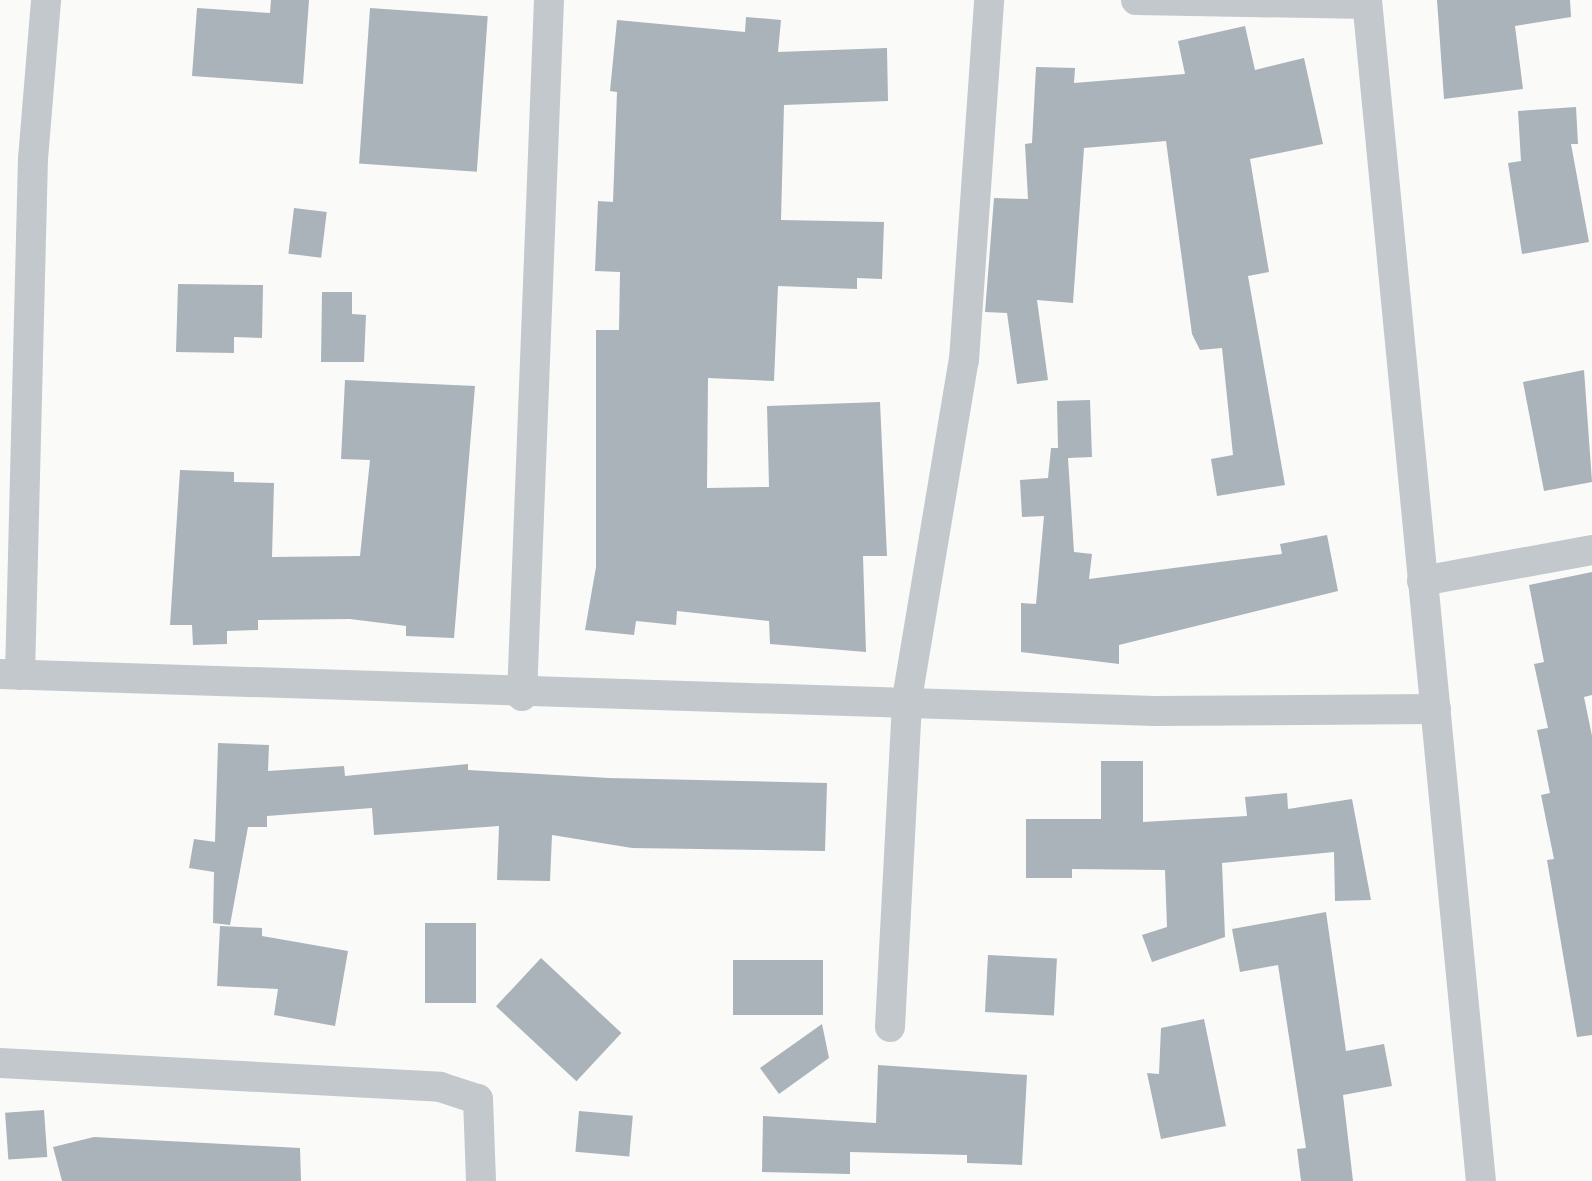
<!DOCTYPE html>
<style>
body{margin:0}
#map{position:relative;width:1592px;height:1181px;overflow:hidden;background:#fafaf8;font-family:"Asap Condensed",sans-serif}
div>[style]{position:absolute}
.building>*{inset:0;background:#aab3b9;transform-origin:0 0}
.street>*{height:30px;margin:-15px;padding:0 15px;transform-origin:15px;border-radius:15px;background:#c3c8cc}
span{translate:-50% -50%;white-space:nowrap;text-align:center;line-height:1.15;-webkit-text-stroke:8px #fff;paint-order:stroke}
</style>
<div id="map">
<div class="building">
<div style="clip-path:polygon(271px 0,309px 0,303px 84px,192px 76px,197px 8px,270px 13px)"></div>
<div style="clip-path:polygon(1437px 0,1570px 0,1571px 17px,1515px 26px,1523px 89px,1444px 99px)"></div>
<div style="left:370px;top:8px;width:118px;height:156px;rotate:4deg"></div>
<div style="clip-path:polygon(746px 17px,781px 20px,778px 52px,887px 48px,888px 101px,784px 105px,781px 220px,884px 222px,882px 279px,857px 278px,857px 289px,778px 286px,774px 381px,708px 378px,707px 488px,769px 487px,767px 406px,880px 402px,887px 556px,863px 556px,866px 652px,770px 644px,769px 621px,677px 611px,676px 625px,636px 621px,634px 635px,585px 630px,596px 567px,596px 330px,619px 330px,620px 272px,595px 271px,598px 201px,613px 202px,617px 92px,610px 91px,617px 20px,745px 32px)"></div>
<div style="clip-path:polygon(1245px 26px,1255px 70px,1304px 58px,1323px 144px,1250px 159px,1269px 272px,1248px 276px,1285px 485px,1217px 496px,1211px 459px,1233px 455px,1222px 348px,1200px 350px,1192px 334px,1166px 141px,1084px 148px,1073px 303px,1037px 300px,1048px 380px,1017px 384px,1007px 313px,985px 312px,994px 198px,1028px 199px,1025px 144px,1032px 143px,1036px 67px,1075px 68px,1074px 83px,1185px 74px,1178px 41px)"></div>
<div style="clip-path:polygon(1576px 107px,1578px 144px,1571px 144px,1589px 242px,1522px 254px,1508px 163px,1521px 161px,1518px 111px)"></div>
<div style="left:294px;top:208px;width:33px;height:46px;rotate:7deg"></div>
<div style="clip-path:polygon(178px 284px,263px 285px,262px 338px,234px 337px,234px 353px,176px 352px)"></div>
<div style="clip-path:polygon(322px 292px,352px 292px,352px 314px,366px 315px,364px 362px,321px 362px)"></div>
<div style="clip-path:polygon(1584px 370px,1592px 482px,1544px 491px,1523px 382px)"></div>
<div style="clip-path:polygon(345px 380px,475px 386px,454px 638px,406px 636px,406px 626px,350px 619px,258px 620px,258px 630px,227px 631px,227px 644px,193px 645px,192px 625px,170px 625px,180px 470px,234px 472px,234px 482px,274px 483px,272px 557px,360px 556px,370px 460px,341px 459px)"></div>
<div style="clip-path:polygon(1090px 400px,1092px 457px,1068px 458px,1074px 552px,1092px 554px,1089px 579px,1282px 554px,1280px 544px,1327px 535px,1338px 591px,1119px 645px,1119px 664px,1021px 652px,1021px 603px,1036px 604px,1044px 516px,1022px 517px,1020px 480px,1048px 478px,1051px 448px,1058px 448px,1057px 401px)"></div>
<div style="clip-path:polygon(1592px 572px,1592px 695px,1584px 697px,1592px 736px,1592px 1035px,1577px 1037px,1547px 860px,1554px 859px,1541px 795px,1550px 793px,1537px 730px,1548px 728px,1534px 664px,1544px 662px,1529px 585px)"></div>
<div style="clip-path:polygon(218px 743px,269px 745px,268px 771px,344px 766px,345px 776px,468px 764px,468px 770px,609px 778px,827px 783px,825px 851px,632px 848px,552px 835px,550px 881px,497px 880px,499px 826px,374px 835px,372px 808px,267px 816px,267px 827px,248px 827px,230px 925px,213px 923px,214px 872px,189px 868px,194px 839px,215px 842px)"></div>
<div style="clip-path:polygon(1101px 761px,1143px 761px,1143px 822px,1247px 816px,1245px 797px,1287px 793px,1288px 809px,1352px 799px,1371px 900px,1335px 901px,1334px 852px,1222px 863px,1225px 937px,1152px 962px,1142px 935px,1167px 927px,1165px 870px,1072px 869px,1072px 878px,1026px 878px,1026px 819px,1101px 819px)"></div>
<div style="clip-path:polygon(1326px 912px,1346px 1051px,1384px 1044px,1392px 1086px,1343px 1095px,1353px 1181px,1301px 1181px,1297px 1149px,1306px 1148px,1278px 965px,1240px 972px,1232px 929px)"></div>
<div style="left:425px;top:923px;width:51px;height:80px"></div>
<div style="clip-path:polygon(220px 926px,262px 928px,262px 936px,348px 951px,335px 1026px,274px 1015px,278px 989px,217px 986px)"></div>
<div style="left:988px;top:955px;width:69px;height:57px;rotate:3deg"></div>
<div style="left:541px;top:958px;width:110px;height:66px;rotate:43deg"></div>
<div style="left:733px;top:960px;width:90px;height:55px"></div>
<div style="clip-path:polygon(1204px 1019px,1226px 1126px,1161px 1139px,1147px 1073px,1159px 1074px,1161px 1028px)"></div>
<div style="clip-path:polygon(822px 1024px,829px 1058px,779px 1094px,760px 1068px)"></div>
<div style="clip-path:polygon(878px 1065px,1027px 1075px,1022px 1165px,967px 1163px,967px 1155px,850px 1152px,850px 1174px,762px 1172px,763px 1116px,876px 1123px)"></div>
<div style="left:44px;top:1110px;width:47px;height:39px;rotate:86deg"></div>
<div style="left:579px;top:1111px;width:54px;height:41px;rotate:5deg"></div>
<div style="clip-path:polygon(94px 1137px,300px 1148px,301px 1181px,62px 1181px,53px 1147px)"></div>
</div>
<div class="street">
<div style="left:1136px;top:0;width:231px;rotate:1deg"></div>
<div style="left:1367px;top:0;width:1186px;rotate:84.49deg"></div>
<div style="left:1422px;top:581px;width:173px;rotate:-10.3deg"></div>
<div style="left:0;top:674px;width:1156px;rotate:1.83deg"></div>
<div style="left:1155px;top:711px;width:281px;rotate:-0.4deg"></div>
<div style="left:20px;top:675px;width:516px;rotate:-88.56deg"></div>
<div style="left:33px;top:159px;width:160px;rotate:-85.3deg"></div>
<div style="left:522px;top:696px;width:697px;rotate:-87.78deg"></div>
<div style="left:890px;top:1027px;width:328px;rotate:-87deg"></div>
<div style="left:907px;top:699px;width:344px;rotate:-80.5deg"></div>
<div style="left:964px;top:360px;width:361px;rotate:-86deg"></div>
<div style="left:0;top:1063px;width:441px;rotate:3.1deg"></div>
<div style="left:440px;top:1087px;width:40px;rotate:18deg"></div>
<div style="left:478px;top:1099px;width:82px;rotate:87.9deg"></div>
</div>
</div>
